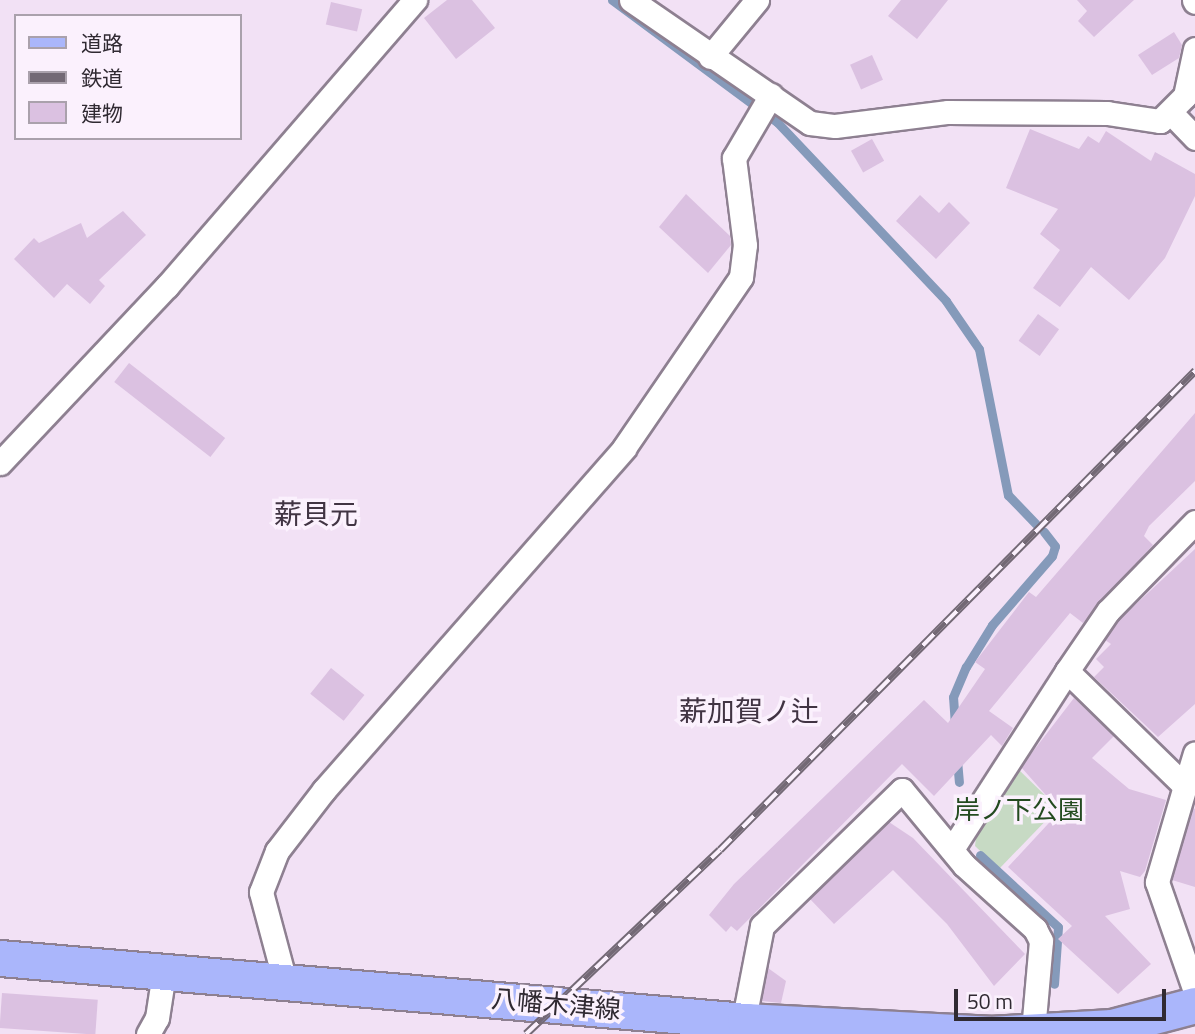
<!DOCTYPE html>
<meta charset="utf-8">
<style>
body{margin:0}
#map{position:relative;width:1195px;height:1034px;overflow:hidden;background:#f2e1f5;font-family:"Titillium Web","Noto Sans JP",sans-serif}
div>[style]{position:absolute}
.green>*{inset:0;background:#c7dac4}
.stream>*{height:9px;margin:-4.5px;padding:0 4.5px;transform-origin:4.5px;border-radius:4.5px;background:#859aba}
.building>*{inset:0;background:#dbc1e1;transform-origin:0 0}
.roads{filter:drop-shadow(2px 0 #8e8091) drop-shadow(-2px 0 #8e8091) drop-shadow(0 2px #8e8091) drop-shadow(0 -2px #8e8091)}
.minor>*{height:23px;margin:-11.5px;padding:0 11.5px;transform-origin:11.5px;border-radius:11.5px;background:#fff}
.primary>*{height:35px;margin:-17.5px;padding:0 17.5px;transform-origin:17.5px;border-radius:17.5px;background:#aab6fb}
.rail>*{height:8px;margin-top:-4px;transform-origin:0;background:repeating-linear-gradient(90deg,#fbf1fd 0 16px,#736975 0 32px);box-sizing:border-box;border-block:2px solid #736975}
span{translate:-50% -50%;white-space:nowrap;text-align:center;line-height:1.15;-webkit-text-stroke:7px #fbf1fd;paint-order:stroke}
.park-label{font-size:26px;color:#244b20}
.street-label{font-size:26px;color:#302a32}
.neighbourhood-label{font-size:28px;color:#413443}
.legend{position:absolute;left:14px;top:14px;width:228px;height:126px;box-sizing:border-box;background:#fbf1fd;border:2px solid #aaa1ac;margin:0;padding:9px 12px;list-style:none;font-size:21px;color:#302a32}
.legend li{display:flex;align-items:center;gap:14px;height:35px}
.legend b{width:35px;border:2px solid #aaa1ac}
.scale{position:absolute;left:954px;top:989px;width:212px;height:32px;box-sizing:border-box;border:4px solid #302a32;border-top:0;padding-left:9px;font-size:21px;line-height:24px;white-space:nowrap;color:#302a32;-webkit-text-stroke:5px #fbf1fd;paint-order:stroke}
</style>
<div id="map">
<div class="green">
<div style="clip-path:polygon(1015px 766px,1058px 808px,999px 869px,975px 846px,978px 822px)"></div>
</div>
<div class="stream">
<div style="left:612px;top:0;width:205px;rotate:36.5deg"></div>
<div style="left:777px;top:122px;width:246px;rotate:46.6deg"></div>
<div style="left:946px;top:301px;width:58px;rotate:55.5deg"></div>
<div style="left:979px;top:349px;width:149px;rotate:78.8deg"></div>
<div style="left:1008px;top:495px;width:40px;rotate:46deg"></div>
<div style="left:955px;top:725px;width:28px;rotate:-94deg"></div>
<div style="left:953px;top:697px;width:33px;rotate:-67deg"></div>
<div style="left:966px;top:667px;width:49px;rotate:-58.2deg"></div>
<div style="left:992px;top:625px;width:91px;rotate:-49deg"></div>
<div style="left:1052px;top:556px;width:10px;rotate:-73deg"></div>
<div style="left:1055px;top:546px;width:18px;rotate:-128deg"></div>
<div style="left:957px;top:760px;width:22px;rotate:85deg"></div>
<div style="left:980px;top:855px;width:106px;rotate:42.7deg"></div>
<div style="left:1058px;top:927px;width:57px;rotate:94deg"></div>
</div>
<div class="building">
<div style="clip-path:polygon(447px 0,472px 0,495px 28px,456px 59px,424px 18px)"></div>
<div style="clip-path:polygon(901px 0,948px 0,917px 39px,888px 16px)"></div>
<div style="clip-path:polygon(1077px 0,1134px 0,1094px 37px,1078px 21px,1087px 11px)"></div>
<div style="left:331px;top:2px;width:32px;height:23px;rotate:13deg"></div>
<div style="clip-path:polygon(1174px 32px,1182px 45px,1179px 58px,1152px 75px,1138px 55px)"></div>
<div style="left:872px;top:55px;width:27px;height:24px;rotate:66deg"></div>
<div style="clip-path:polygon(1030px 129px,1079px 149px,1088px 136px,1099px 143px,1106px 131px,1151px 161px,1155px 152px,1195px 174px,1195px 196px,1165px 258px,1129px 300px,1091px 267px,1060px 307px,1033px 288px,1060px 250px,1040px 234px,1058px 209px,1006px 188px)"></div>
<div style="left:872px;top:139px;width:25px;height:24px;rotate:61deg"></div>
<div style="clip-path:polygon(686px 194px,730px 236px,731px 245px,708px 273px,659px 227px)"></div>
<div style="clip-path:polygon(920px 195px,939px 213px,949px 202px,970px 223px,936px 259px,896px 221px)"></div>
<div style="clip-path:polygon(123px 211px,146px 235px,99px 280px,105px 286px,90px 304px,67px 284px,54px 298px,14px 259px,34px 238px,39px 243px,81px 223px,87px 238px)"></div>
<div style="left:1038px;top:314px;width:26px;height:33px;rotate:36deg"></div>
<div style="left:129px;top:363px;width:122px;height:24px;rotate:38deg"></div>
<div style="clip-path:polygon(1195px 413px,1195px 481px,1149px 526px,1144px 536px,1153px 545px,1083px 623px,1070px 613px,989px 711px,1013px 728px,1002px 746px,991px 735px,934px 796px,902px 764px,737px 931px,731px 926px,726px 932px,709px 915px,734px 884px,924px 700px,948px 723px,985px 669px,975px 662px,1029px 592px,1036px 597px)"></div>
<div style="clip-path:polygon(1195px 549px,1195px 704px,1158px 737px,1094px 677px,1104px 667px,1096px 659px,1111px 644px,1105px 640px,1119px 620px)"></div>
<div style="left:331px;top:668px;width:43px;height:33px;rotate:39deg"></div>
<div style="clip-path:polygon(1074px 698px,1114px 736px,1092px 758px,1129px 789px,1166px 800px,1145px 871px,1140px 877px,1120px 871px,1130px 909px,1105px 916px,1151px 964px,1118px 994px,1058px 939px,1072px 926px,1008px 867px,1060px 811px,1021px 767px)"></div>
<div style="clip-path:polygon(1193px 808px,1195px 809px,1195px 887px,1172px 880px)"></div>
<div style="clip-path:polygon(889px 822px,913px 838px,1025px 954px,994px 986px,947px 924px,893px 870px,834px 924px,810px 899px)"></div>
<div style="clip-path:polygon(768px 968px,786px 981px,781px 1003px,762px 1001px)"></div>
<div style="left:2px;top:993px;width:96px;height:35px;rotate:4deg"></div>
</div>
<div class="roads">
<div class="minor">
<div style="left:631px;top:0;width:217px;rotate:34.5deg"></div>
<div style="left:810px;top:123px;width:25px;rotate:7deg"></div>
<div style="left:835px;top:126px;width:114px;rotate:-7.1deg"></div>
<div style="left:948px;top:112px;width:159px;rotate:0.4deg"></div>
<div style="left:1107px;top:113px;width:54px;rotate:8.6deg"></div>
<div style="left:1160px;top:121px;width:35px;rotate:-45deg"></div>
<div style="left:1185px;top:96px;width:48px;rotate:-78deg"></div>
<div style="left:1194px;top:0;width:2px;rotate:63deg"></div>
<div style="left:710px;top:57px;width:74px;rotate:-50.5deg"></div>
<div style="left:1173px;top:115px;width:32px;rotate:46deg"></div>
<div style="left:0;top:463px;width:243px;rotate:-46.7deg"></div>
<div style="left:167px;top:286px;width:379px;rotate:-49.1deg"></div>
<div style="left:1195px;top:522px;width:124px;rotate:134.3deg"></div>
<div style="left:1108px;top:611px;width:73px;rotate:124.3deg"></div>
<div style="left:1067px;top:671px;width:165px;rotate:44.3deg"></div>
<div style="left:1185px;top:786px;width:100px;rotate:106.3deg"></div>
<div style="left:1157px;top:882px;width:115px;rotate:70.8deg"></div>
<div style="left:1185px;top:786px;width:34px;rotate:-73deg"></div>
<div style="left:952px;top:849px;width:212px;rotate:-57.1deg"></div>
<div style="left:284px;top:978px;width:89px;rotate:-105deg"></div>
<div style="left:261px;top:892px;width:44px;rotate:-68.7deg"></div>
<div style="left:277px;top:851px;width:77px;rotate:-52.4deg"></div>
<div style="left:324px;top:790px;width:455px;rotate:-48.7deg"></div>
<div style="left:624px;top:448px;width:207px;rotate:-55.6deg"></div>
<div style="left:741px;top:277px;width:32px;rotate:-83deg"></div>
<div style="left:745px;top:245px;width:88px;rotate:-97.2deg"></div>
<div style="left:734px;top:158px;width:73px;rotate:-59.6deg"></div>
<div style="left:148px;top:1034px;width:18px;rotate:-61deg"></div>
<div style="left:157px;top:1018px;width:46px;rotate:-81.2deg"></div>
<div style="left:741px;top:1034px;width:110px;rotate:-79deg"></div>
<div style="left:762px;top:926px;width:195px;rotate:-44.2deg"></div>
<div style="left:902px;top:790px;width:97px;rotate:50.4deg"></div>
<div style="left:964px;top:865px;width:96px;rotate:42deg"></div>
<div style="left:1035px;top:929px;width:13px;rotate:63deg"></div>
<div style="left:1041px;top:941px;width:90px;rotate:95.1deg"></div>
</div>
<div class="primary">
<div style="left:0;top:958px;width:748px;rotate:4.83deg"></div>
<div style="left:745px;top:1021px;width:244px;rotate:3deg"></div>
<div style="left:989px;top:1034px;width:123px;rotate:-3.3deg"></div>
<div style="left:1112px;top:1027px;width:86px;rotate:-14.8deg"></div>
</div>
</div>
<div class="rail">
<div style="left:526px;top:1034px;width:267px;rotate:-43.5deg"></div>
<div style="left:720px;top:850px;width:675px;rotate:-45.24deg"></div>
</div>
<div class="park-label">
<span style="left:1019px;top:810px">岸ノ下公園</span>
</div>
<div class="street-label">
<span style="left:556px;top:1004px;rotate:5deg">八幡木津線</span>
</div>
<div class="neighbourhood-label">
<span style="left:316px;top:514px">薪貝元</span>
<span style="left:749px;top:711px">薪加賀ノ辻</span>
</div>
<ul class="legend">
<li><b style="height:9px;background:#aab6fb"></b>道路</li>
<li><b style="height:9px;background:#736975"></b>鉄道</li>
<li><b style="height:19px;background:#dbc1e1"></b>建物</li>
</ul>
<div class="scale">50 m</div>
</div>
